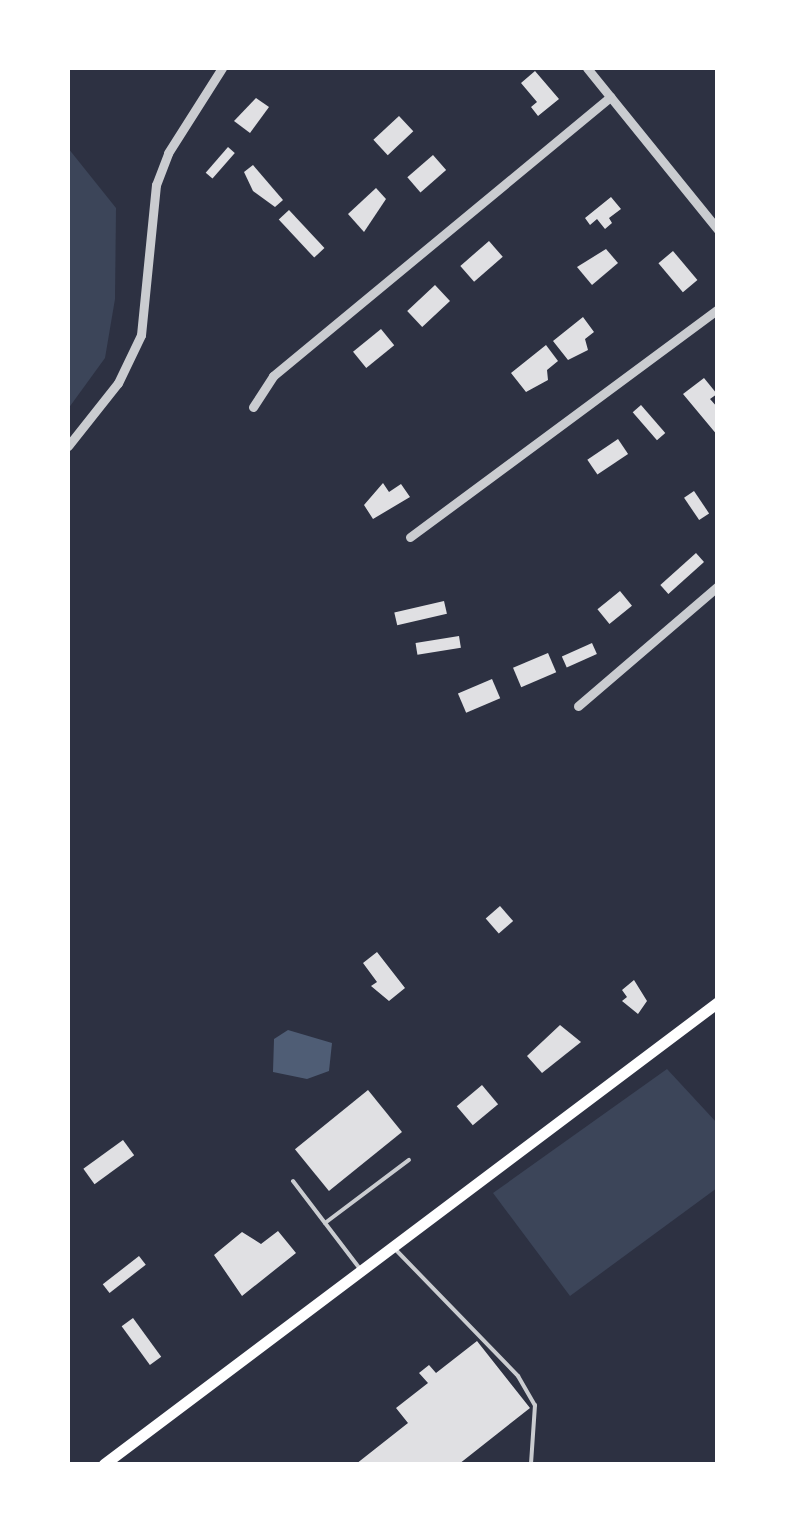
<!DOCTYPE html>
<style>
body{margin:0}
#map{position:relative;width:785px;height:1532px;overflow:hidden;background:#2d3142;font-family:"Sofia Sans Condensed",sans-serif}
div>[style]{position:absolute}
.green>*{inset:0;background:#3c4559}
.water>*{inset:0;background:#4f5d75}
.building>*{inset:0;background:#e0e0e3;transform-origin:0 0}
.service>*{height:4px;margin:-2px;padding:0 2px;transform-origin:2px;border-radius:2px;background:#caccd0}
.minor>*{height:9px;margin:-4.5px;padding:0 4.5px;transform-origin:4.5px;border-radius:4.5px;background:#caccd0}
.secondary>*{height:11px;margin:-5.5px;padding:0 5.5px;transform-origin:5.5px;border-radius:5.5px;background:#fff}
span{translate:-50% -50%;white-space:nowrap;text-align:center;line-height:1.15;-webkit-text-stroke:8px #fff;paint-order:stroke}
.frame{position:absolute;inset:0;border:70px solid #fff;pointer-events:none}
</style>
<div id="map">
<div class="green">
<div style="clip-path:polygon(68px 148px,116px 208px,115px 299px,105px 358px,68px 409px)"></div>
<div style="clip-path:polygon(667px 1069px,717px 1123px,717px 1188px,570px 1296px,493px 1193px)"></div>
</div>
<div class="water">
<div style="clip-path:polygon(288px 1030px,332px 1043px,329px 1071px,307px 1079px,273px 1072px,274px 1039px)"></div>
</div>
<div class="building">
<div style="clip-path:polygon(535px 71px,559px 99px,538px 116px,531px 107px,537px 102px,521px 83px)"></div>
<div style="clip-path:polygon(256px 98px,269px 107px,250px 133px,234px 121px)"></div>
<div style="left:399px;top:116px;width:21px;height:35px;rotate:47deg"></div>
<div style="left:228px;top:147px;width:9px;height:34px;rotate:41deg"></div>
<div style="left:433px;top:155px;width:20px;height:34px;rotate:49deg"></div>
<div style="clip-path:polygon(253px 165px,283px 200px,275px 207px,253px 191px,244px 172px)"></div>
<div style="clip-path:polygon(376px 188px,386px 199px,364px 232px,348px 214px)"></div>
<div style="clip-path:polygon(611px 197px,621px 209px,609px 218px,612px 223px,605px 229px,597px 219px,590px 225px,585px 218px)"></div>
<div style="left:289px;top:210px;width:52px;height:14px;rotate:47deg"></div>
<div style="left:489px;top:241px;width:21px;height:38px;rotate:49deg"></div>
<div style="clip-path:polygon(606px 249px,618px 263px,592px 285px,577px 267px)"></div>
<div style="left:673px;top:251px;width:38px;height:19px;rotate:50deg"></div>
<div style="left:435px;top:285px;width:22px;height:38px;rotate:47deg"></div>
<div style="clip-path:polygon(583px 317px,594px 332px,585px 339px,588px 350px,568px 360px,553px 341px)"></div>
<div style="left:381px;top:329px;width:21px;height:36px;rotate:51deg"></div>
<div style="clip-path:polygon(546px 345px,558px 361px,547px 370px,548px 380px,526px 392px,511px 373px)"></div>
<div style="clip-path:polygon(704px 378px,717px 394px,710px 399px,718px 408px,718px 436px,683px 394px)"></div>
<div style="left:641px;top:405px;width:37px;height:11px;rotate:49deg"></div>
<div style="left:618px;top:439px;width:18px;height:37px;rotate:56deg"></div>
<div style="clip-path:polygon(383px 483px,389px 492px,401px 484px,410px 497px,373px 519px,364px 505px)"></div>
<div style="left:694px;top:491px;width:27px;height:12px;rotate:56deg"></div>
<div style="left:696px;top:553px;width:12px;height:48px;rotate:48deg"></div>
<div style="left:620px;top:591px;width:19px;height:29px;rotate:51deg"></div>
<div style="left:444px;top:601px;width:13px;height:51px;rotate:77deg"></div>
<div style="left:459px;top:636px;width:12px;height:44px;rotate:81deg"></div>
<div style="left:592px;top:643px;width:12px;height:33px;rotate:66deg"></div>
<div style="left:548px;top:653px;width:21px;height:38px;rotate:67deg"></div>
<div style="left:492px;top:679px;width:21px;height:37px;rotate:67deg"></div>
<div style="left:500px;top:906px;width:20px;height:19px;rotate:49deg"></div>
<div style="clip-path:polygon(377px 952px,405px 988px,389px 1001px,371px 986px,377px 982px,363px 963px)"></div>
<div style="clip-path:polygon(634px 980px,647px 1001px,638px 1014px,622px 1001px,627px 997px,622px 990px)"></div>
<div style="clip-path:polygon(560px 1025px,581px 1042px,542px 1073px,527px 1056px)"></div>
<div style="left:482px;top:1085px;width:25px;height:33px;rotate:50deg"></div>
<div style="left:368px;top:1090px;width:54px;height:94px;rotate:51deg"></div>
<div style="left:123px;top:1140px;width:19px;height:49px;rotate:54deg"></div>
<div style="clip-path:polygon(278px 1231px,296px 1253px,242px 1296px,214px 1255px,242px 1232px,261px 1244px)"></div>
<div style="left:139px;top:1256px;width:11px;height:46px;rotate:52deg"></div>
<div style="left:133px;top:1318px;width:48px;height:14px;rotate:54deg"></div>
<div style="clip-path:polygon(477px 1341px,530px 1408px,459px 1464px,356px 1464px,408px 1423px,396px 1408px,428px 1383px,419px 1373px,429px 1365px,436px 1373px)"></div>
</div>
<div class="service">
<div style="left:293px;top:1181px;width:111px;rotate:52.7deg"></div>
<div style="left:325px;top:1223px;width:105px;rotate:-36.9deg"></div>
<div style="left:395px;top:1249px;width:177px;rotate:45.9deg"></div>
<div style="left:518px;top:1376px;width:34px;rotate:60deg"></div>
<div style="left:535px;top:1405px;width:59px;rotate:93.9deg"></div>
</div>
<div class="minor">
<div style="left:587px;top:68px;width:208px;rotate:51deg"></div>
<div style="left:253px;top:407px;width:37px;rotate:-57deg"></div>
<div style="left:273px;top:376px;width:438px;rotate:-39.6deg"></div>
<div style="left:68px;top:446px;width:80px;rotate:-51.6deg"></div>
<div style="left:118px;top:383px;width:53px;rotate:-64.4deg"></div>
<div style="left:141px;top:335px;width:151px;rotate:-84.3deg"></div>
<div style="left:156px;top:185px;width:34px;rotate:-69deg"></div>
<div style="left:168px;top:153px;width:101px;rotate:-57.6deg"></div>
<div style="left:410px;top:537px;width:383px;rotate:-36.5deg"></div>
<div style="left:578px;top:706px;width:184px;rotate:-40.6deg"></div>
</div>
<div class="secondary">
<div style="left:104px;top:1464px;width:768px;rotate:-36.96deg"></div>
</div>
<div class="frame"></div>
</div>
